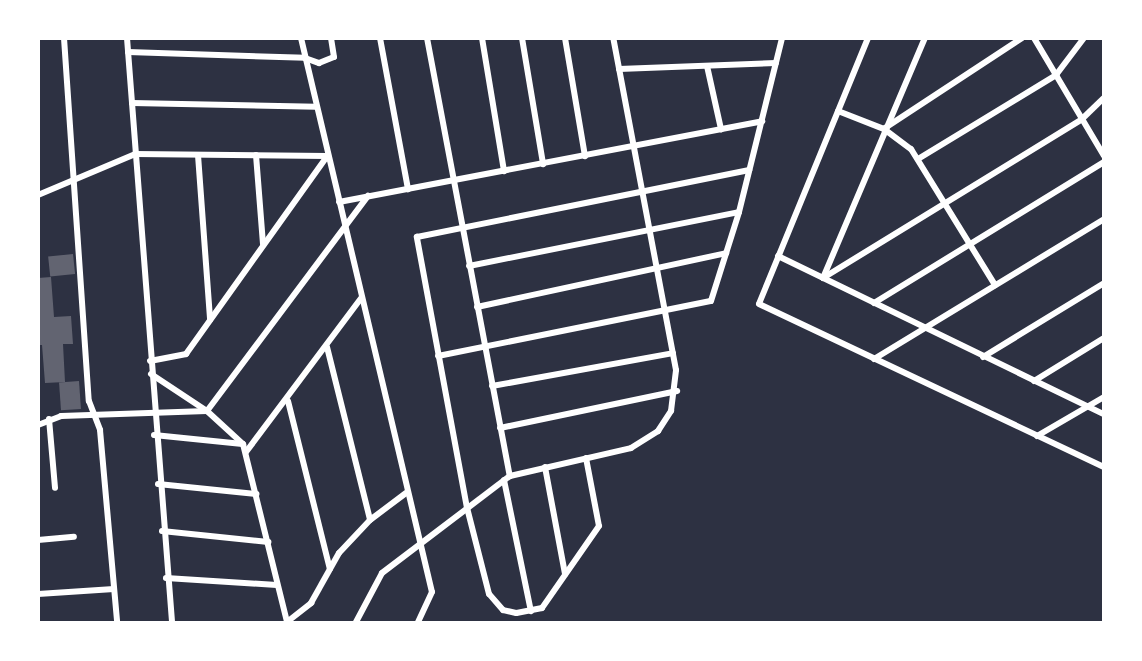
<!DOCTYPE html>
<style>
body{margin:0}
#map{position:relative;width:1142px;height:661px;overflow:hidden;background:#2d3142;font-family:"Open Sans",sans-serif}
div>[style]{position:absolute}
.building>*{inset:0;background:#626471;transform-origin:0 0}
.minor>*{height:6px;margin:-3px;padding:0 3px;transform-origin:3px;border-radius:3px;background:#fff}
span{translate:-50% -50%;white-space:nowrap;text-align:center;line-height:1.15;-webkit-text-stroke:5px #fff;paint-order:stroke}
.frame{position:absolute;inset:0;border:40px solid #fff;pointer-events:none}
</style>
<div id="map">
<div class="building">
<div style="left:73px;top:254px;width:20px;height:25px;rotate:84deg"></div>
<div style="clip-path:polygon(51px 277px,54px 317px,71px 316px,73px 344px,63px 344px,65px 382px,45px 383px,42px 345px,38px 345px,38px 278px)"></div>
<div style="left:79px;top:381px;width:28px;height:20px;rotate:86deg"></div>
</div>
<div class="minor">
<div style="left:64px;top:38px;width:364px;rotate:86.1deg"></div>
<div style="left:89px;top:401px;width:31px;rotate:69deg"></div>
<div style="left:100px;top:430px;width:193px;rotate:84.9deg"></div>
<div style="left:127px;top:38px;width:586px;rotate:85.59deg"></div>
<div style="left:301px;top:38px;width:569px;rotate:76.7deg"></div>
<div style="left:432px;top:592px;width:33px;rotate:115deg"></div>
<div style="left:380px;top:38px;width:154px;rotate:79.5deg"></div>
<div style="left:427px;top:38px;width:446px;rotate:79.3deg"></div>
<div style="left:482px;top:38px;width:135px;rotate:80.6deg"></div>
<div style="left:522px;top:38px;width:128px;rotate:80.5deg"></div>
<div style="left:565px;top:38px;width:120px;rotate:80.4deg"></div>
<div style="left:868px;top:38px;width:287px;rotate:112.3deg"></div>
<div style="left:759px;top:304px;width:382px;rotate:25.3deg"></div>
<div style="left:1034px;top:38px;width:137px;rotate:59.3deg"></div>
<div style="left:128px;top:52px;width:177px;rotate:1.9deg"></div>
<div style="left:305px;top:58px;width:15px;rotate:20deg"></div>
<div style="left:319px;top:63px;width:16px;rotate:-22deg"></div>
<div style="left:334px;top:57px;width:19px;rotate:-99deg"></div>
<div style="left:707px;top:66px;width:65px;rotate:77.5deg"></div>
<div style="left:619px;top:69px;width:157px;rotate:-2.2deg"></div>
<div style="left:132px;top:103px;width:184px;rotate:1.2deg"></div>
<div style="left:838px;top:111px;width:49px;rotate:21.4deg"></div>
<div style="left:884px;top:129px;width:34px;rotate:37deg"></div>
<div style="left:911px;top:149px;width:160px;rotate:58.3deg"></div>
<div style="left:885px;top:128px;width:164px;rotate:-33.3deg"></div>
<div style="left:198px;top:155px;width:165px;rotate:85.8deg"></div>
<div style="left:256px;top:155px;width:89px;rotate:85.5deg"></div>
<div style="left:918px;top:159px;width:162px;rotate:-31.3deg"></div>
<div style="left:1056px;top:75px;width:46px;rotate:-52.9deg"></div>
<div style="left:38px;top:195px;width:105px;rotate:-22.9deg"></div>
<div style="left:135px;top:154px;width:192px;rotate:0.6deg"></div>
<div style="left:339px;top:202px;width:431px;rotate:-10.8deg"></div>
<div style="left:778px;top:256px;width:362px;rotate:25.9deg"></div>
<div style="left:469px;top:266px;width:275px;rotate:-11.3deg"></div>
<div style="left:823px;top:278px;width:304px;rotate:-31.5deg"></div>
<div style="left:1082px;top:119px;width:30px;rotate:-44deg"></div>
<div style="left:823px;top:278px;width:261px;rotate:-67deg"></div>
<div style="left:874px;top:303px;width:270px;rotate:-31.5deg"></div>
<div style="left:477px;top:307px;width:255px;rotate:-12.2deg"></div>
<div style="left:327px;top:347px;width:178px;rotate:76deg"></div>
<div style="left:438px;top:356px;width:278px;rotate:-11.4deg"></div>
<div style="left:711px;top:301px;width:93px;rotate:-72.5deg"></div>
<div style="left:739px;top:212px;width:179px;rotate:-76.1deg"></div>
<div style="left:983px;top:357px;width:142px;rotate:-31.4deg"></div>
<div style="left:874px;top:359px;width:269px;rotate:-31.3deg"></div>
<div style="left:150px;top:361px;width:37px;rotate:-11deg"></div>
<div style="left:186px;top:354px;width:243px;rotate:-54.5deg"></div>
<div style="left:151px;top:374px;width:67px;rotate:33.5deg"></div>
<div style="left:207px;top:411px;width:49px;rotate:42.5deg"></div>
<div style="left:243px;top:444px;width:183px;rotate:76.1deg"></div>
<div style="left:1034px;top:381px;width:82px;rotate:-31.6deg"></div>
<div style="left:492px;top:386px;width:184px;rotate:-10.3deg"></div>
<div style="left:288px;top:401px;width:173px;rotate:76deg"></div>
<div style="left:49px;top:419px;width:69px;rotate:85deg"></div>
<div style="left:38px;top:425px;width:25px;rotate:-21deg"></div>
<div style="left:61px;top:416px;width:146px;rotate:-2deg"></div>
<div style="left:207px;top:411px;width:269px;rotate:-53.2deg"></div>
<div style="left:500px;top:428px;width:181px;rotate:-11.8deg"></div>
<div style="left:154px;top:435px;width:89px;rotate:5.8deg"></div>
<div style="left:1037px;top:436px;width:78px;rotate:-30.2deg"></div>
<div style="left:246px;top:452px;width:192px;rotate:-53.2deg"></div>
<div style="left:586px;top:458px;width:69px;rotate:79.2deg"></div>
<div style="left:599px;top:526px;width:100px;rotate:124.8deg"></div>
<div style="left:542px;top:608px;width:26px;rotate:169deg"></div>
<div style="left:516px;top:613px;width:13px;rotate:-167deg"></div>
<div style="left:503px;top:610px;width:21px;rotate:-131deg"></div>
<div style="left:489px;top:594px;width:89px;rotate:-104.3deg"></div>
<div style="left:467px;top:508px;width:276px;rotate:-100.5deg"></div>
<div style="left:417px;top:237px;width:339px;rotate:-11.4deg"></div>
<div style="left:545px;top:467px;width:109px;rotate:79.4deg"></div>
<div style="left:504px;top:480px;width:134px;rotate:78.4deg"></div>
<div style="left:158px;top:484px;width:99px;rotate:5.8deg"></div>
<div style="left:162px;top:531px;width:107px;rotate:5.9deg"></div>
<div style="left:38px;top:540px;width:36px;rotate:-5deg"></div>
<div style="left:166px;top:578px;width:111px;rotate:3.6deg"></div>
<div style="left:38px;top:594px;width:76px;rotate:-3.8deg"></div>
<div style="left:287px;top:622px;width:31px;rotate:-38deg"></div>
<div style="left:311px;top:603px;width:57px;rotate:-60.8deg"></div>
<div style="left:339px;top:553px;width:45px;rotate:-46.8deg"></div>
<div style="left:370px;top:520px;width:45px;rotate:-36.9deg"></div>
<div style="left:356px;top:622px;width:55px;rotate:-62deg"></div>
<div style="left:382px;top:573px;width:161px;rotate:-37.2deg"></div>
<div style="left:510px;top:476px;width:124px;rotate:-13deg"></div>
<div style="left:631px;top:448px;width:32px;rotate:-32deg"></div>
<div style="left:658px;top:431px;width:24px;rotate:-57deg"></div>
<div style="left:671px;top:411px;width:41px;rotate:-83deg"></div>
<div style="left:676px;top:370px;width:338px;rotate:-100.7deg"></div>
</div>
<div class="frame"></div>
</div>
